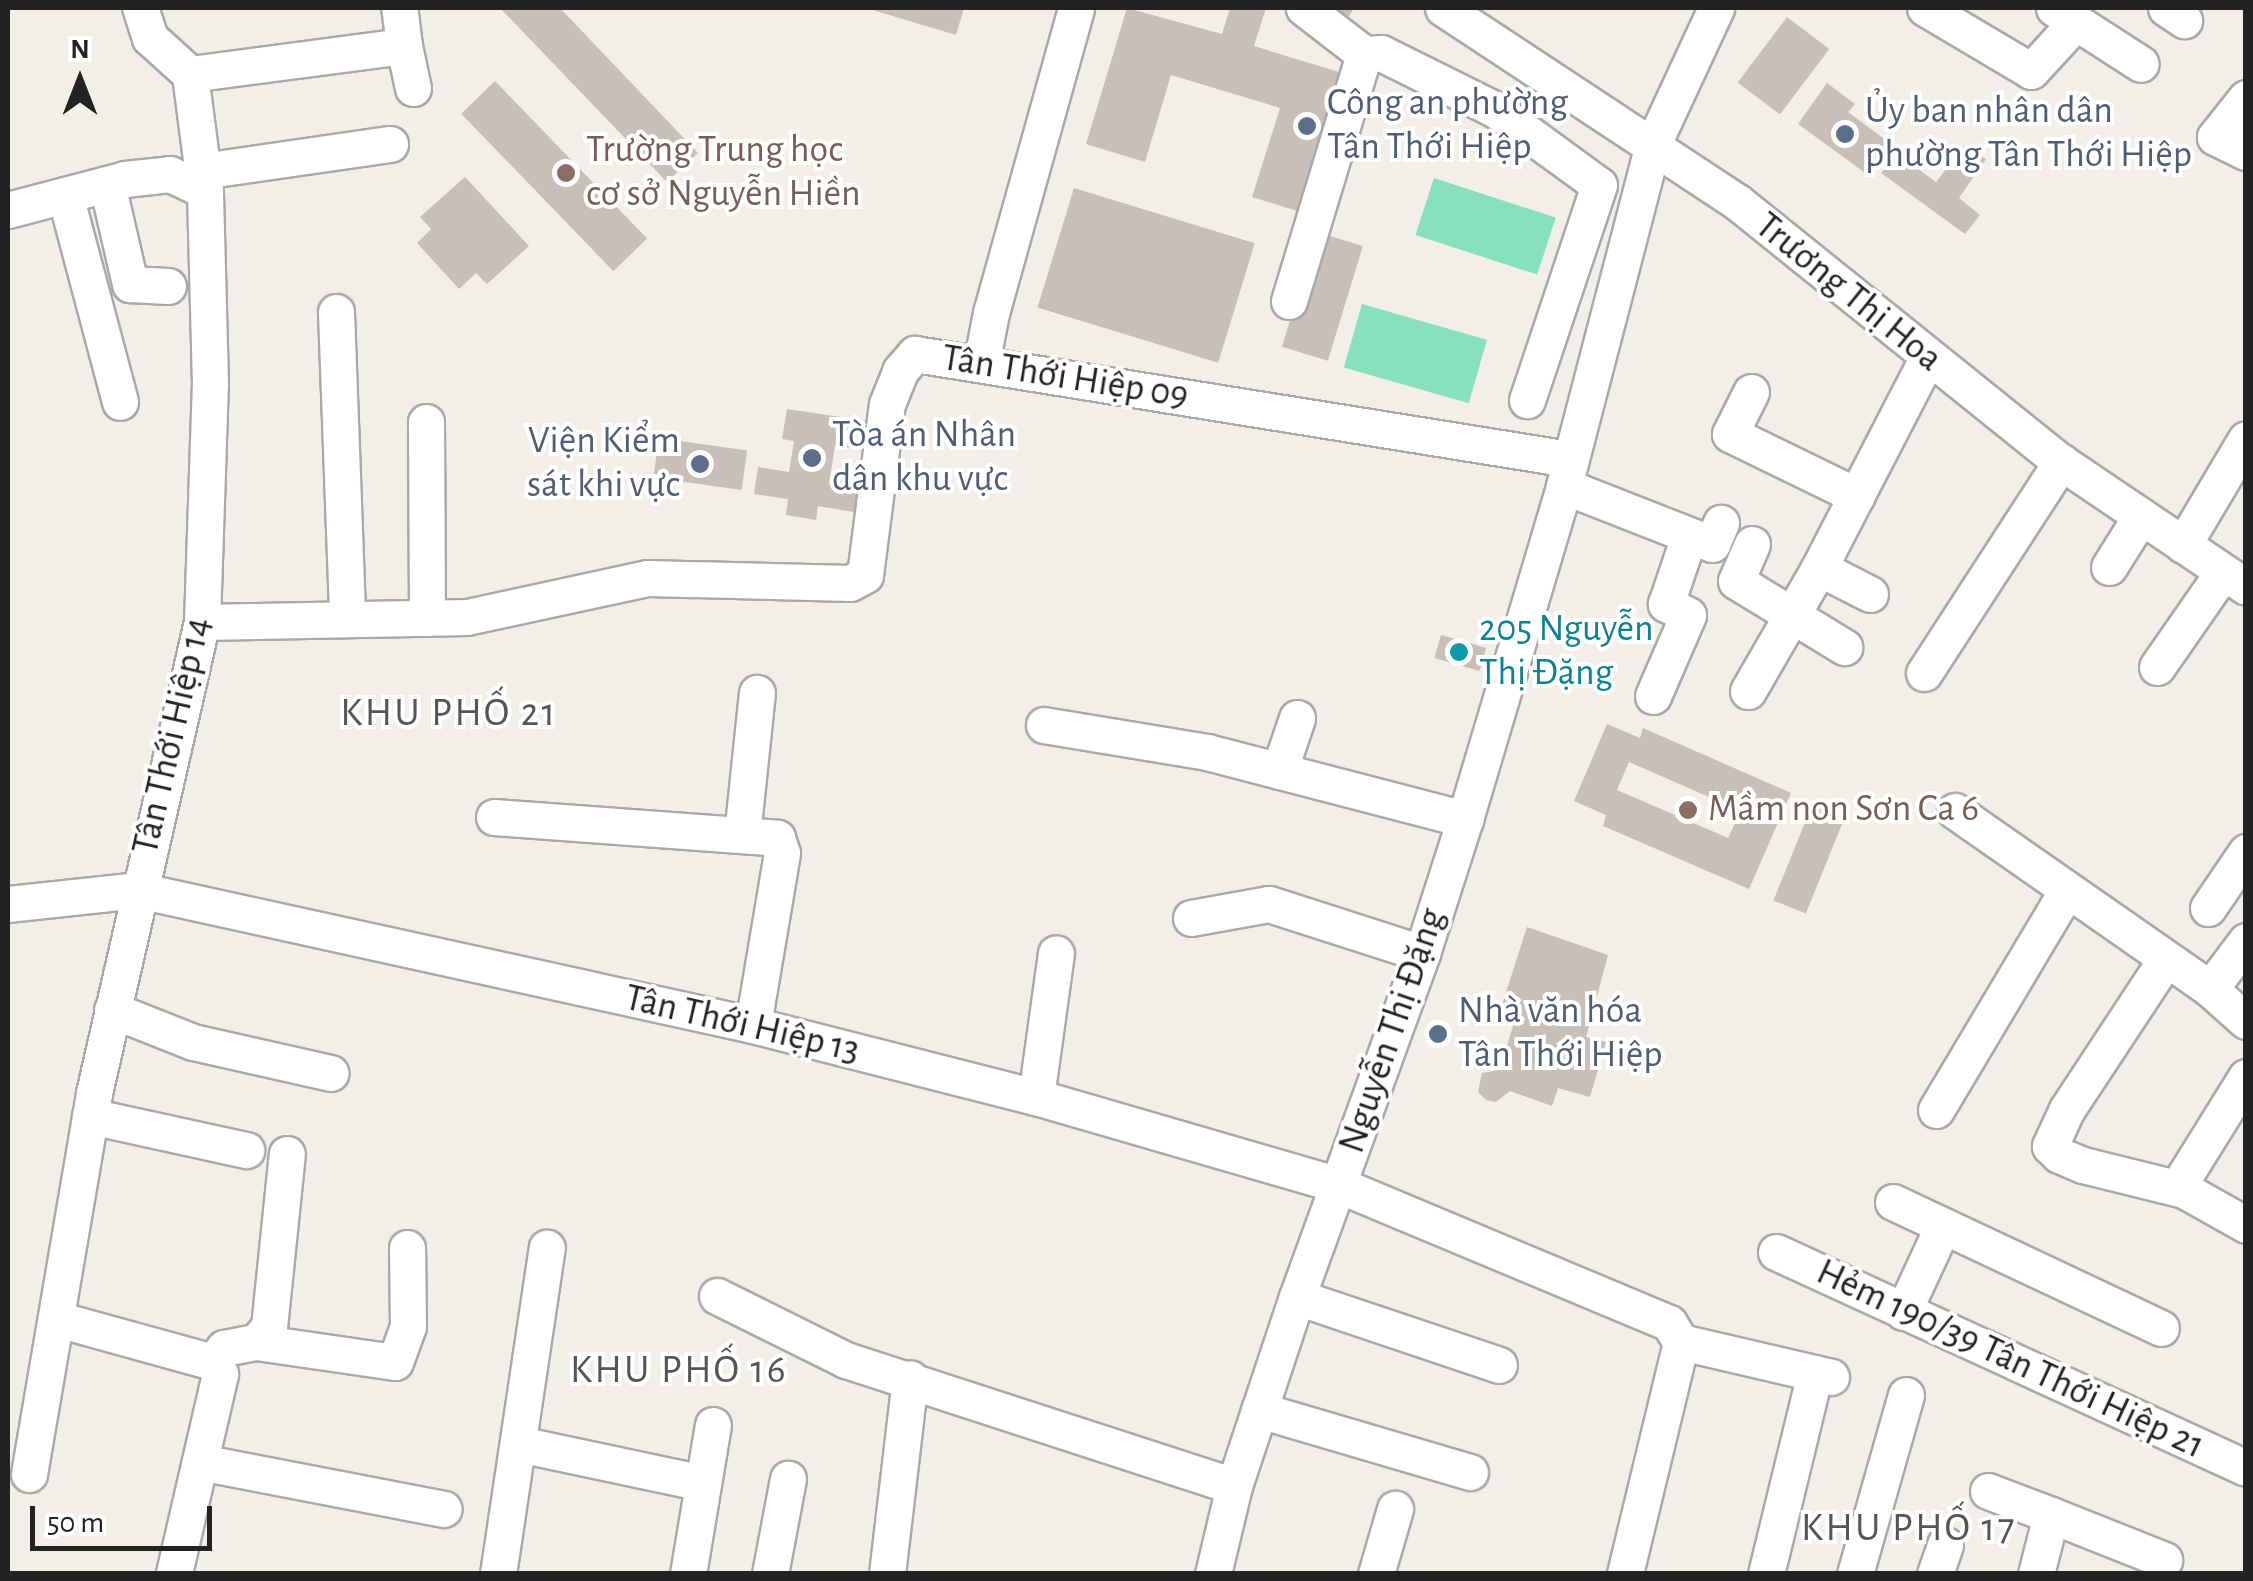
<!DOCTYPE html>
<meta charset="utf-8">
<style>
body{margin:0}
#map{position:relative;width:2253px;height:1581px;overflow:hidden;background:#f2efe9;font-family:"Alegreya Sans",sans-serif}
div>[style]{position:absolute}
.pitch>*{inset:0;background:#88e0be;transform-origin:0 0}
.building>*{inset:0;background:#c7bfb8;transform-origin:0 0}
.roads{filter:drop-shadow(2px 0 #a9a9a9) drop-shadow(-2px 0 #a9a9a9) drop-shadow(0 2px #a9a9a9) drop-shadow(0 -2px #a9a9a9)}
.minor>*{height:35px;margin:-17.5px;padding:0 17.5px;transform-origin:17.5px;border-radius:17.5px;background:#fff}
.dots>*{width:28px;height:28px;translate:-50% -50%;box-sizing:border-box;border:5px solid #fff;border-radius:50%}
span{translate:-50% -50%;white-space:nowrap;text-align:center;line-height:1.15;-webkit-text-stroke:8px #fff;paint-order:stroke}
.service-label{font-size:38px;color:#4e5e75}
.left{translate:0 -50%;text-align:left}
.right{translate:-100% -50%;text-align:right}
.education-label{font-size:38px;color:#785e54}
.street-label{font-size:38px;color:#222}
.culture-label{font-size:38px;color:#0d838f}
.neighbourhood-label{font-size:40px;color:#555;letter-spacing:2.5px}
.frame{position:absolute;inset:0;border:10px solid #222;pointer-events:none}
.north{position:absolute;left:30px;top:30px;width:100px;height:100px;-webkit-text-stroke:8px #fff;paint-order:stroke;rotate:0deg;font-size:28px;font-weight:700;line-height:40px;text-align:center;color:#222}
.north::after{content:'';display:block;margin:auto;width:35px;height:45px;background:#222;clip-path:polygon(50% 0,100% 100%,50% 72%,0 100%)}
.scale{position:absolute;left:30px;top:1506px;width:182px;height:45px;box-sizing:border-box;border:5px solid #222;border-top:0;padding-left:12px;font-size:30px;line-height:35px;white-space:nowrap;color:#222;-webkit-text-stroke:8px #fff;paint-order:stroke}
</style>
<div id="map">
<div class="pitch">
<div style="left:1434px;top:178px;width:128px;height:60px;rotate:18deg"></div>
<div style="left:1362px;top:304px;width:130px;height:66px;rotate:16deg"></div>
</div>
<div class="building">
<div style="clip-path:polygon(500px 8px,560px 8px,698px 153px,667px 182px)"></div>
<div style="clip-path:polygon(866px 8px,964px 8px,956px 35px)"></div>
<div style="clip-path:polygon(1127px 8px,1222px 34px,1230px 8px,1266px 8px,1254px 46px,1355px 77px,1313px 216px,1252px 197px,1280px 108px,1171px 75px,1145px 162px,1086px 144px)"></div>
<div style="clip-path:polygon(1320px 8px,1354px 8px,1344px 24px)"></div>
<div style="left:1787px;top:17px;width:53px;height:82px;rotate:37deg"></div>
<div style="left:495px;top:81px;width:219px;height:47px;rotate:46deg"></div>
<div style="clip-path:polygon(1827px 83px,1855px 104px,1848px 112px,1891px 144px,1868px 175px,1798px 124px)"></div>
<div style="clip-path:polygon(1964px 146px,1986px 159px,1959px 198px,1980px 215px,1965px 234px,1881px 173px,1897px 153px,1936px 182px)"></div>
<div style="clip-path:polygon(465px 177px,529px 246px,487px 284px,476px 273px,459px 289px,417px 243px,431px 229px,420px 217px)"></div>
<div style="left:1074px;top:188px;width:189px;height:125px;rotate:17deg"></div>
<div style="left:1317px;top:232px;width:48px;height:120px;rotate:17deg"></div>
<div style="clip-path:polygon(787px 409px,854px 419px,850px 448px,835px 445px,830px 478px,858px 482px,854px 512px,818px 506px,816px 520px,786px 515px,788px 499px,754px 494px,758px 467px,789px 472px,794px 441px,782px 439px)"></div>
<div style="left:659px;top:438px;width:89px;height:40px;rotate:8deg"></div>
<div style="left:1441px;top:635px;width:47px;height:24px;rotate:16deg"></div>
<div style="clip-path:polygon(evenodd,1607px 724px,1640px 738px,1643px 728px,1791px 793px,1749px 889px,1603px 826px,1606px 815px,1574px 801px,1607px 724px,1629px 762px,1741px 811px,1728px 838px,1617px 790px,1629px 762px)"></div>
<div style="left:1812px;top:805px;width:35px;height:103px;rotate:22deg"></div>
<div style="clip-path:polygon(1527px 927px,1608px 955px,1586px 1037px,1606px 1042px,1590px 1097px,1558px 1088px,1552px 1106px,1510px 1091px,1496px 1102px,1486px 1100px,1478px 1092px,1482px 1073px,1499px 1070px,1515px 1020px,1499px 1014px)"></div>
</div>
<div class="roads">
<div class="minor">
<div style="left:1443px;top:8px;width:351px;rotate:33.4deg"></div>
<div style="left:1736px;top:201px;width:417px;rotate:38.8deg"></div>
<div style="left:2061px;top:462px;width:223px;rotate:34deg"></div>
<div style="left:1925px;top:8px;width:123px;rotate:30.7deg"></div>
<div style="left:2031px;top:71px;width:67px;rotate:-47.4deg"></div>
<div style="left:2054px;top:8px;width:103px;rotate:32.8deg"></div>
<div style="left:2166px;top:8px;width:22px;rotate:34deg"></div>
<div style="left:404px;top:46px;width:43px;rotate:77.9deg"></div>
<div style="left:1364px;top:54px;width:17px;rotate:-3deg"></div>
<div style="left:1381px;top:53px;width:128px;rotate:26.4deg"></div>
<div style="left:1496px;top:110px;width:127px;rotate:36.1deg"></div>
<div style="left:1599px;top:185px;width:227px;rotate:108.5deg"></div>
<div style="left:190px;top:74px;width:216px;rotate:-7.5deg"></div>
<div style="left:404px;top:46px;width:38px;rotate:-97deg"></div>
<div style="left:2246px;top:98px;width:50px;rotate:128.5deg"></div>
<div style="left:2215px;top:137px;width:34px;rotate:26deg"></div>
<div style="left:202px;top:171px;width:190px;rotate:-8.2deg"></div>
<div style="left:107px;top:184px;width:103px;rotate:77deg"></div>
<div style="left:130px;top:284px;width:38px;rotate:3deg"></div>
<div style="left:65px;top:195px;width:214px;rotate:75.1deg"></div>
<div style="left:8px;top:210px;width:121px;rotate:-14.8deg"></div>
<div style="left:125px;top:179px;width:45px;rotate:-6.3deg"></div>
<div style="left:170px;top:174px;width:38px;rotate:25deg"></div>
<div style="left:1289px;top:301px;width:258px;rotate:-73.1deg"></div>
<div style="left:1364px;top:54px;width:76px;rotate:-142.5deg"></div>
<div style="left:336px;top:312px;width:307px;rotate:87.9deg"></div>
<div style="left:981px;top:364px;width:52px;rotate:-78.9deg"></div>
<div style="left:991px;top:313px;width:317px;rotate:-74.4deg"></div>
<div style="left:1751px;top:392px;width:47px;rotate:116.6deg"></div>
<div style="left:1730px;top:434px;width:141px;rotate:26deg"></div>
<div style="left:426px;top:422px;width:196px;rotate:89.7deg"></div>
<div style="left:1564px;top:486px;width:159px;rotate:21.4deg"></div>
<div style="left:1712px;top:544px;width:23px;rotate:-67deg"></div>
<div style="left:1752px;top:544px;width:40px;rotate:113.4deg"></div>
<div style="left:1736px;top:581px;width:127px;rotate:31.4deg"></div>
<div style="left:2183px;top:545px;width:123px;rotate:-59.3deg"></div>
<div style="left:2109px;top:567px;width:60px;rotate:-57.9deg"></div>
<div style="left:1870px;top:594px;width:57px;rotate:-153deg"></div>
<div style="left:1819px;top:568px;width:235px;rotate:-62.7deg"></div>
<div style="left:202px;top:622px;width:265px;rotate:-1.1deg"></div>
<div style="left:467px;top:617px;width:185px;rotate:-12.2deg"></div>
<div style="left:648px;top:578px;width:202px;rotate:1.4deg"></div>
<div style="left:850px;top:583px;width:17px;rotate:-28deg"></div>
<div style="left:865px;top:575px;width:172px;rotate:-82.7deg"></div>
<div style="left:887px;top:404px;width:35px;rotate:-68deg"></div>
<div style="left:900px;top:371px;width:23px;rotate:-49deg"></div>
<div style="left:915px;top:354px;width:662px;rotate:9.12deg"></div>
<div style="left:2157px;top:667px;width:116px;rotate:-55.2deg"></div>
<div style="left:1924px;top:673px;width:252px;rotate:-57deg"></div>
<div style="left:1748px;top:691px;width:142px;rotate:-60deg"></div>
<div style="left:1653px;top:696px;width:88px;rotate:-66.6deg"></div>
<div style="left:1688px;top:615px;width:25px;rotate:-153deg"></div>
<div style="left:1666px;top:604px;width:72px;rotate:-71.3deg"></div>
<div style="left:1044px;top:725px;width:165px;rotate:9.4deg"></div>
<div style="left:1207px;top:752px;width:267px;rotate:14.6deg"></div>
<div style="left:1279px;top:771px;width:56px;rotate:-71.2deg"></div>
<div style="left:1955px;top:811px;width:311px;rotate:34.9deg"></div>
<div style="left:2210px;top:989px;width:48px;rotate:41.6deg"></div>
<div style="left:494px;top:817px;width:284px;rotate:4.2deg"></div>
<div style="left:777px;top:838px;width:16px;rotate:72deg"></div>
<div style="left:782px;top:853px;width:174px;rotate:99.6deg"></div>
<div style="left:742px;top:835px;width:143px;rotate:-84deg"></div>
<div style="left:8px;top:904px;width:131px;rotate:-6.1deg"></div>
<div style="left:138px;top:890px;width:630px;rotate:12.38deg"></div>
<div style="left:753px;top:1025px;width:292px;rotate:14.3deg"></div>
<div style="left:1036px;top:1097px;width:316px;rotate:16.2deg"></div>
<div style="left:1339px;top:1185px;width:358px;rotate:22.7deg"></div>
<div style="left:1669px;top:1323px;width:22px;rotate:58deg"></div>
<div style="left:1681px;top:1342px;width:239px;rotate:103.6deg"></div>
<div style="left:2208px;top:908px;width:68px;rotate:-55.8deg"></div>
<div style="left:1191px;top:918px;width:79px;rotate:-10.2deg"></div>
<div style="left:1269px;top:904px;width:161px;rotate:17.8deg"></div>
<div style="left:2166px;top:959px;width:180px;rotate:123.4deg"></div>
<div style="left:2067px;top:1109px;width:41px;rotate:114.7deg"></div>
<div style="left:2050px;top:1146px;width:13px;rotate:45deg"></div>
<div style="left:2059px;top:1155px;width:26px;rotate:23deg"></div>
<div style="left:2083px;top:1165px;width:104px;rotate:13.9deg"></div>
<div style="left:2210px;top:989px;width:60px;rotate:-53.1deg"></div>
<div style="left:112px;top:1010px;width:87px;rotate:21.6deg"></div>
<div style="left:193px;top:1042px;width:141px;rotate:12.7deg"></div>
<div style="left:2246px;top:1077px;width:115px;rotate:121.9deg"></div>
<div style="left:2185px;top:1175px;width:15px;rotate:94deg"></div>
<div style="left:2184px;top:1190px;width:71px;rotate:29.4deg"></div>
<div style="left:1036px;top:1097px;width:145px;rotate:-82.1deg"></div>
<div style="left:1936px;top:1110px;width:256px;rotate:-59.2deg"></div>
<div style="left:90px;top:1116px;width:160px;rotate:12.3deg"></div>
<div style="left:1893px;top:1202px;width:296px;rotate:25.2deg"></div>
<div style="left:1776px;top:1252px;width:517px;rotate:24.68deg"></div>
<div style="left:717px;top:1296px;width:144px;rotate:26.4deg"></div>
<div style="left:846px;top:1360px;width:408px;rotate:18deg"></div>
<div style="left:1297px;top:1297px;width:213px;rotate:18.6deg"></div>
<div style="left:1903px;top:1312px;width:95px;rotate:-65.1deg"></div>
<div style="left:57px;top:1319px;width:162px;rotate:15.4deg"></div>
<div style="left:213px;top:1362px;width:14px;rotate:60deg"></div>
<div style="left:220px;top:1374px;width:205px;rotate:103deg"></div>
<div style="left:256px;top:1342px;width:20px;rotate:-49deg"></div>
<div style="left:269px;top:1327px;width:174px;rotate:-84.1deg"></div>
<div style="left:1681px;top:1342px;width:154px;rotate:13.1deg"></div>
<div style="left:213px;top:1362px;width:18px;rotate:-52deg"></div>
<div style="left:224px;top:1348px;width:33px;rotate:-11deg"></div>
<div style="left:256px;top:1342px;width:140px;rotate:8.2deg"></div>
<div style="left:395px;top:1362px;width:38px;rotate:-70deg"></div>
<div style="left:408px;top:1326px;width:78px;rotate:-90.7deg"></div>
<div style="left:1259px;top:1410px;width:220px;rotate:16.4deg"></div>
<div style="left:519px;top:1444px;width:188px;rotate:12deg"></div>
<div style="left:200px;top:1462px;width:248px;rotate:10.9deg"></div>
<div style="left:29px;top:1474px;width:387px;rotate:-80.3deg"></div>
<div style="left:94px;top:1093px;width:483px;rotate:-77.1deg"></div>
<div style="left:202px;top:622px;width:238px;rotate:-88.1deg"></div>
<div style="left:210px;top:384px;width:194px;rotate:-91.5deg"></div>
<div style="left:205px;top:190px;width:117px;rotate:-97.4deg"></div>
<div style="left:190px;top:74px;width:54px;rotate:-138deg"></div>
<div style="left:150px;top:38px;width:32px;rotate:-108deg"></div>
<div style="left:1988px;top:1491px;width:67px;rotate:20.9deg"></div>
<div style="left:498px;top:1574px;width:330px;rotate:-81.5deg"></div>
<div style="left:688px;top:1574px;width:151px;rotate:-80.5deg"></div>
<div style="left:770px;top:1574px;width:97px;rotate:-79.3deg"></div>
<div style="left:887px;top:1574px;width:197px;rotate:-83.3deg"></div>
<div style="left:1213px;top:1574px;width:90px;rotate:-76.6deg"></div>
<div style="left:1234px;top:1486px;width:199px;rotate:-71.6deg"></div>
<div style="left:1297px;top:1297px;width:366px;rotate:-70deg"></div>
<div style="left:1422px;top:953px;width:141px;rotate:-72.2deg"></div>
<div style="left:1465px;top:819px;width:347px;rotate:-73.4deg"></div>
<div style="left:1564px;top:486px;width:353px;rotate:-75.4deg"></div>
<div style="left:1653px;top:144px;width:150px;rotate:-65.1deg"></div>
<div style="left:1376px;top:1574px;width:68px;rotate:-73.7deg"></div>
<div style="left:1766px;top:1574px;width:207px;rotate:-76.3deg"></div>
<div style="left:1855px;top:1574px;width:186px;rotate:-74.1deg"></div>
<div style="left:1935px;top:1574px;width:31px;rotate:-71deg"></div>
<div style="left:2036px;top:1574px;width:61px;rotate:-75.7deg"></div>
<div style="left:2051px;top:1515px;width:122px;rotate:21.7deg"></div>
</div>
</div>
<div class="dots">
<div style="left:1307px;top:126px;background:#5c6f8a"></div>
<div style="left:1845px;top:134px;background:#5c6f8a"></div>
<div style="left:566px;top:173px;background:#8d6e63"></div>
<div style="left:812px;top:458px;background:#5c6f8a"></div>
<div style="left:700px;top:464px;background:#5c6f8a"></div>
<div style="left:1459px;top:652px;background:#0f9aa8"></div>
<div style="left:1688px;top:810px;background:#8d6e63"></div>
<div style="left:1438px;top:1034px;background:#5c6f8a"></div>
</div>
<div class="service-label">
<span class="left" style="left:1327px;top:126px">Công an phường<br>Tân Thới Hiệp</span>
<span class="left" style="left:1865px;top:134px">Ủy ban nhân dân<br>phường Tân Thới Hiệp</span>
<span class="left" style="left:832px;top:458px">Tòa án Nhân<br>dân khu vực</span>
<span class="right" style="left:680px;top:464px">Viện Kiểm<br>sát khi vực</span>
<span class="left" style="left:1458px;top:1034px">Nhà văn hóa<br>Tân Thới Hiệp</span>
</div>
<div class="education-label">
<span class="left" style="left:586px;top:173px">Trường Trung học<br>cơ sở Nguyễn Hiền</span>
<span class="left" style="left:1708px;top:810px">Mầm non Sơn Ca 6</span>
</div>
<div class="street-label">
<span style="left:1848px;top:293px;rotate:39deg">Trương Thị Hoa</span>
<span style="left:1065px;top:378px;rotate:9deg">Tân Thới Hiệp 09</span>
<span style="left:173px;top:736px;rotate:-77deg">Tân Thới Hiệp 14</span>
<span style="left:742px;top:1025px;rotate:13deg">Tân Thới Hiệp 13</span>
<span style="left:1393px;top:1031px;rotate:-71deg">Nguyễn Thị Đặng</span>
<span style="left:2010px;top:1360px;rotate:25deg">Hẻm 190/39 Tân Thới Hiệp 21</span>
</div>
<div class="culture-label">
<span class="left" style="left:1479px;top:652px">205 Nguyễn<br>Thị Đặng</span>
</div>
<div class="neighbourhood-label">
<span style="left:449px;top:713px">KHU PHỐ 21</span>
<span style="left:679px;top:1370px">KHU PHỐ 16</span>
<span style="left:1909px;top:1528px">KHU PHỐ 17</span>
</div>
<div class="frame"></div>
<div class="north">N</div>
<div class="scale">50 m</div>
</div>
